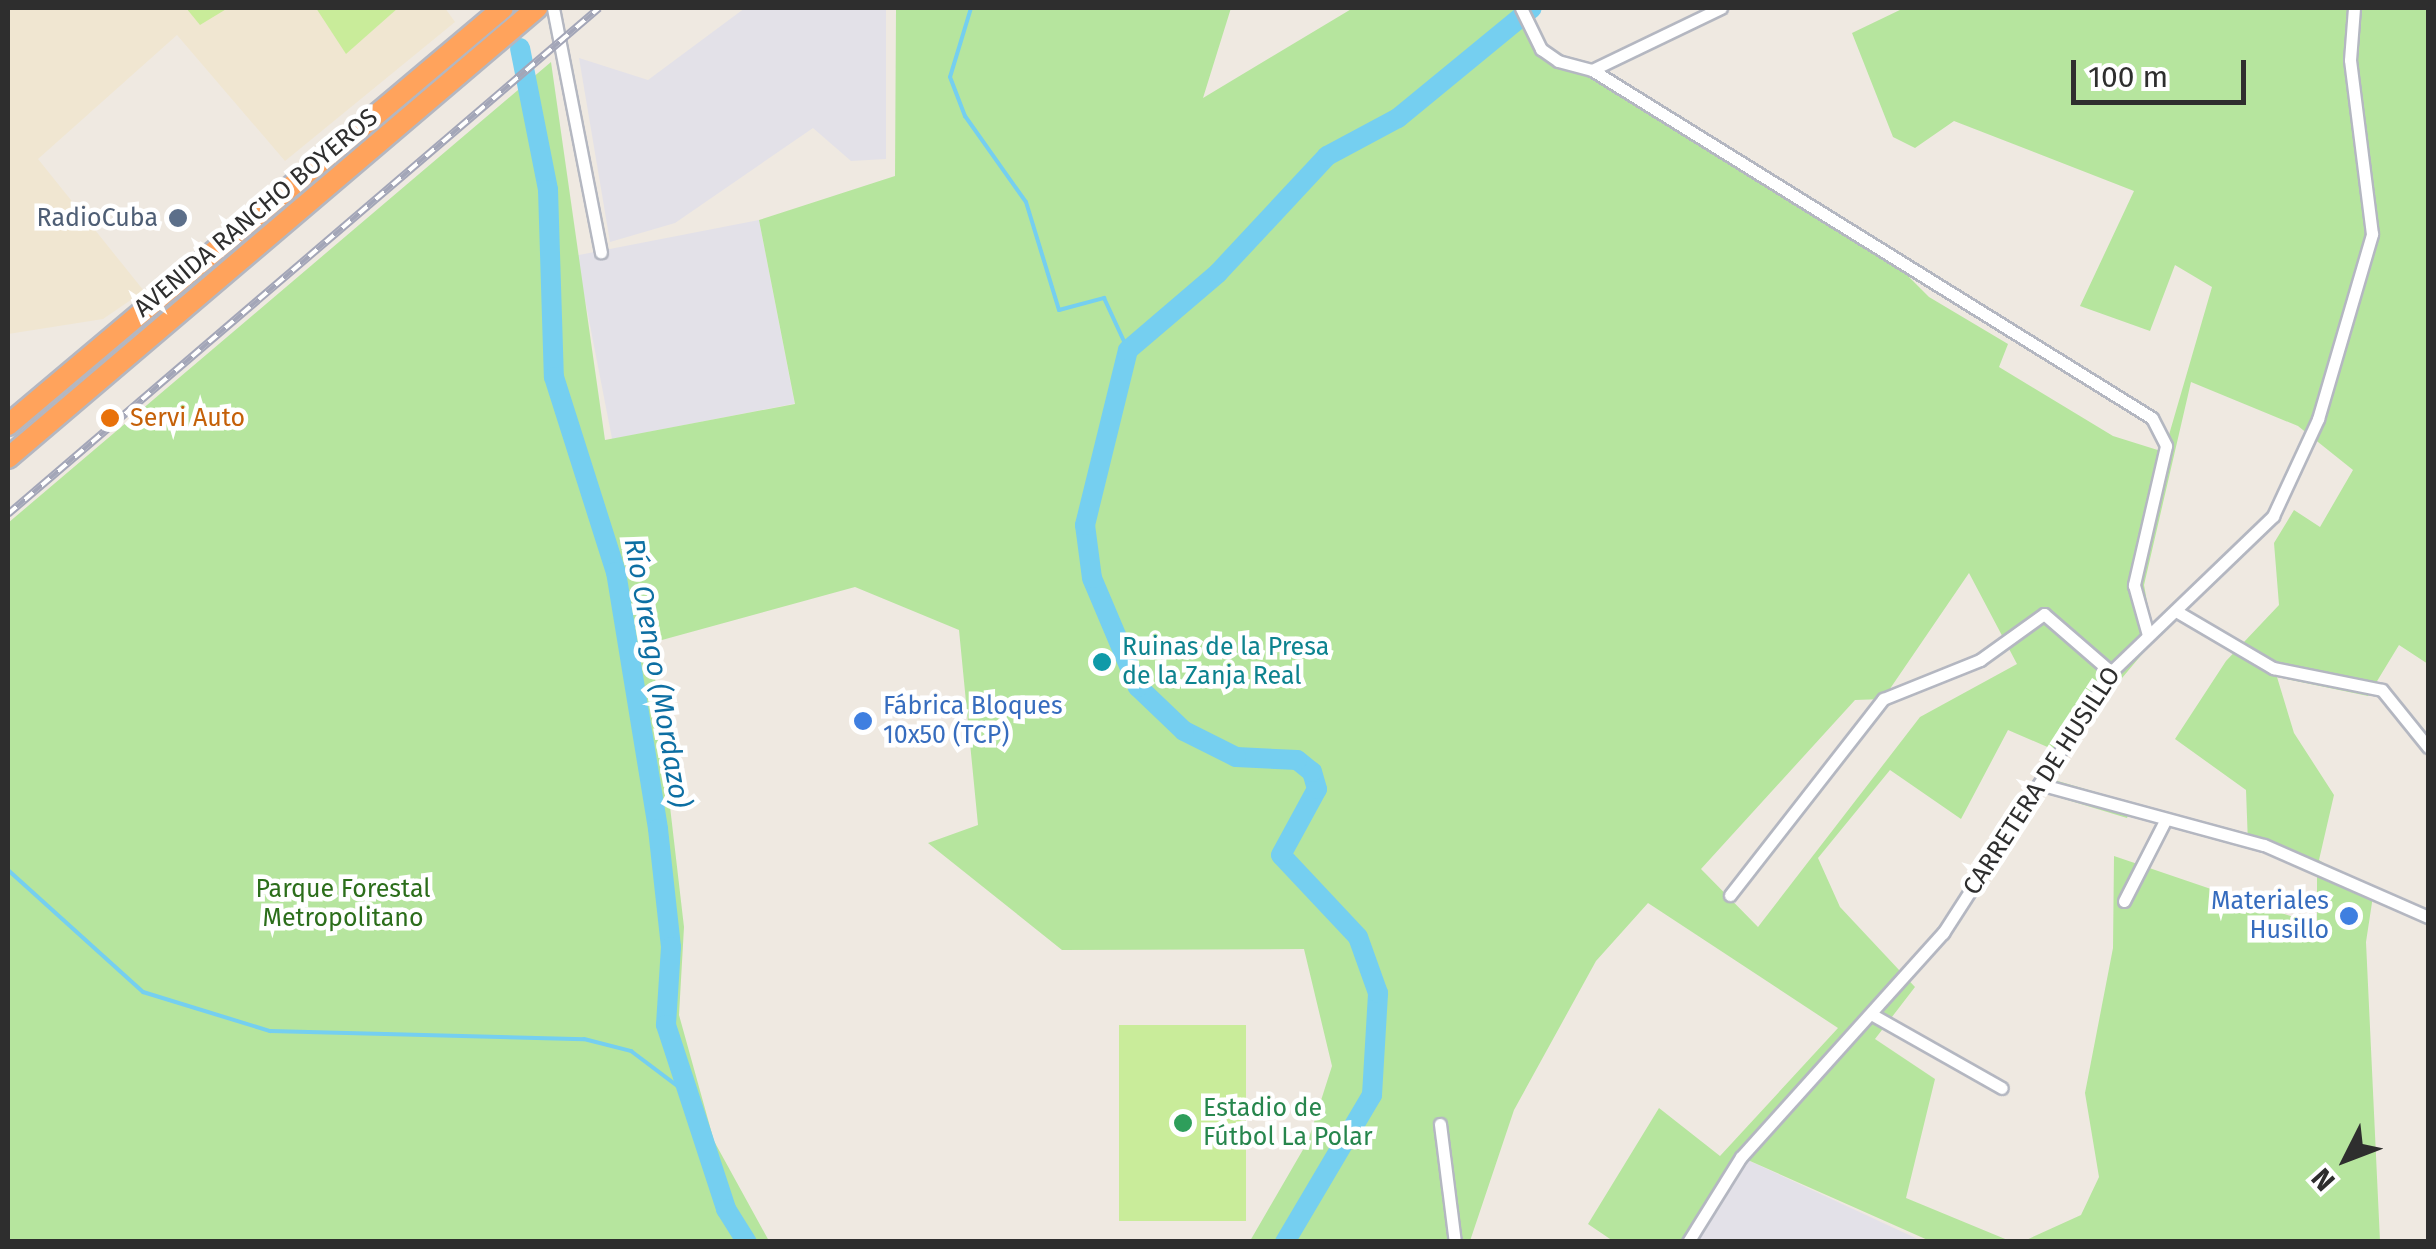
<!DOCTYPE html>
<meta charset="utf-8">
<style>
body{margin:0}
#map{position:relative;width:2436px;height:1249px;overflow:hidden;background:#efe9e1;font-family:"Fira Sans",sans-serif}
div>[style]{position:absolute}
.industrial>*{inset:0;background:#e3e1e8;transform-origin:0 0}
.education>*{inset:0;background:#f0e6d1}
.green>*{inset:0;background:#b6e59e}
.pitch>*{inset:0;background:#c9ec9a;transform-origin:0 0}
.stream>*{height:4px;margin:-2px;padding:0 2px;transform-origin:2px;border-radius:2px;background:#75cff0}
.river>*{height:20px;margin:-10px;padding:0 10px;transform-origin:10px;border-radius:10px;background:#75cff0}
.roads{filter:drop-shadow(2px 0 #b4b7c1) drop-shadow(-2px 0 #b4b7c1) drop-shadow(0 2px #b4b7c1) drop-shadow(0 -2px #b4b7c1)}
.street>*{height:11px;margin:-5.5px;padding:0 5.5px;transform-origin:5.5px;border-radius:5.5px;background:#fff}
.highway>*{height:20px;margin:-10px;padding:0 10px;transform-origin:10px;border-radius:10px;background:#ffa35c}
.rail>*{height:8px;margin-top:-4px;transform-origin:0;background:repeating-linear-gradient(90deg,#fff 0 11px,#a3a6b8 0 22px);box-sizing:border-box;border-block:2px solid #a3a6b8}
.dots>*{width:28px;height:28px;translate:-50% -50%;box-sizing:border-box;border:5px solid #fff;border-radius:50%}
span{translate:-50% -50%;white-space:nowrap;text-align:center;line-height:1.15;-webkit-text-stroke:9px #fff;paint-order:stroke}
.street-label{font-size:25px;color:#2e2e2e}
.service-label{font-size:25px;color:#4e5e75}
.right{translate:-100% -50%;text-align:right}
.food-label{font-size:25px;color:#c56008}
.left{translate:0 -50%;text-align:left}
.culture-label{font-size:25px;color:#0d838f}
.shop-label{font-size:25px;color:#366cbe}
.park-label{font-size:25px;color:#2c6e1b}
.leisure-label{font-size:25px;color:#27864d}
.water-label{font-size:28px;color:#0d6fa3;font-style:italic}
.frame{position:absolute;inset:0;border:10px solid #2e2e2e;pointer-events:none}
.north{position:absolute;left:2296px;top:1109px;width:100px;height:100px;-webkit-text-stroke:8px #fff;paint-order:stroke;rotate:228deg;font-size:28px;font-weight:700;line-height:40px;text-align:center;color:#2e2e2e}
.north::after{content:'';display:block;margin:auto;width:35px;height:45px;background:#2e2e2e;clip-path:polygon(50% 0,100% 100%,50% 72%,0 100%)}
.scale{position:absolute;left:2071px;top:60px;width:175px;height:45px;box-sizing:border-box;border:5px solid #2e2e2e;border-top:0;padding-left:12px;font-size:30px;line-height:35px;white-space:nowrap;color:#2e2e2e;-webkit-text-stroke:8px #fff;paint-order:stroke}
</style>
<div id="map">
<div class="industrial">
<div style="clip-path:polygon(745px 8px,886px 8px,886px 159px,851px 161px,813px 128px,675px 223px,610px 242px,579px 58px,648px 80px)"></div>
<div style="left:759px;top:220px;width:187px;height:186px;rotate:79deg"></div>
<div style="clip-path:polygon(1741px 1157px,1922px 1241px,1688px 1242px)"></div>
</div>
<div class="education">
<div style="clip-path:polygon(8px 8px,445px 8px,455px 22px,285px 161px,177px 35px,38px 159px,144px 291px,103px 319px,8px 334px)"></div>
</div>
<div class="green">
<div style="clip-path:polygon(evenodd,896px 8px,1231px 8px,1203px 98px,1353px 8px,1521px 8px,1541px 49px,1592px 70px,1886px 254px,1929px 297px,2008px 344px,1999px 367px,2113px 436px,2164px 452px,2212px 287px,2175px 265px,2150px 331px,2080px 306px,2134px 191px,1954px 121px,1915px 148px,1893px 137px,1852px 33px,1904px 8px,2428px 8px,2428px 664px,2399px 645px,2368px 696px,2277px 677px,2294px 733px,2334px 795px,2319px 860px,2373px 896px,2366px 942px,2380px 1241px,2024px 1241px,2081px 1215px,2099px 1177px,2085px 1093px,2113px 948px,2114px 856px,2317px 925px,2317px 876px,2248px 844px,2246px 790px,2175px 739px,2226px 661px,2279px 605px,2274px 543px,2294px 510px,2320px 527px,2353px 470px,2298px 426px,2191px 382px,2144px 585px,2154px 640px,2074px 735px,2051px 779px,2133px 803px,2127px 818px,2031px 789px,2052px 749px,2008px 730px,1961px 819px,1890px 770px,1818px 858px,1840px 907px,1915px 987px,1875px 1039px,1935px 1079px,1906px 1198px,2010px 1241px,1930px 1241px,1741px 1157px,1688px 1241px,1613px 1241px,1588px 1224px,1659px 1108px,1720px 1156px,1838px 1028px,1648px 903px,1596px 961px,1514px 1110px,1470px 1241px,1250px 1241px,1308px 1141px,1332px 1066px,1304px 949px,1062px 950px,928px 843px,978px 825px,959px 630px,855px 587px,651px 643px,684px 927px,679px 1015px,714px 1141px,769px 1241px,8px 1241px,8px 523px,551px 62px,605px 440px,795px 404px,759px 220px,895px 176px,896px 8px,1969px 573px,2017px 664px,1920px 717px,1758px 927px,1701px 869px,1855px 700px,1883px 699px,1969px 573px)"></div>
</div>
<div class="pitch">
<div style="clip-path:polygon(186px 8px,228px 8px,200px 25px)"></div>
<div style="clip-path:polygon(316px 8px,398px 8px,346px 54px)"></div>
<div style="left:1119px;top:1025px;width:127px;height:196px"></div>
</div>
<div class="stream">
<div style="left:971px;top:8px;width:72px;rotate:106.9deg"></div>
<div style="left:950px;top:77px;width:42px;rotate:69deg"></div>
<div style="left:965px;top:116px;width:105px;rotate:54.7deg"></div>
<div style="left:1026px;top:202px;width:113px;rotate:73deg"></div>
<div style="left:1059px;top:310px;width:47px;rotate:-14.9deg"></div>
<div style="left:1104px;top:298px;width:57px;rotate:65.2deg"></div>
<div style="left:8px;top:870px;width:182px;rotate:42.1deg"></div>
<div style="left:143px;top:992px;width:133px;rotate:17.1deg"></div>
<div style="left:270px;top:1031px;width:314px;rotate:1.5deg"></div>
<div style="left:584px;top:1039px;width:49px;rotate:14.3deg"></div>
<div style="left:631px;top:1051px;width:70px;rotate:36.9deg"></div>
</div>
<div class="river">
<div style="left:520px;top:48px;width:145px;rotate:78.8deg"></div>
<div style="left:548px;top:190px;width:187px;rotate:88.2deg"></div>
<div style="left:554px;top:377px;width:205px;rotate:72.4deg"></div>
<div style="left:616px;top:572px;width:260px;rotate:80.7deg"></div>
<div style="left:658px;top:829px;width:119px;rotate:83.7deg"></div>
<div style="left:671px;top:947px;width:78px;rotate:93.7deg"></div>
<div style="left:666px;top:1025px;width:194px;rotate:71.9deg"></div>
<div style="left:726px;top:1209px;width:39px;rotate:58deg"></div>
<div style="left:1285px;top:1242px;width:171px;rotate:-59.4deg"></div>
<div style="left:1372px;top:1095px;width:102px;rotate:-86.6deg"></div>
<div style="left:1378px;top:993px;width:59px;rotate:-109.7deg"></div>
<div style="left:1358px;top:937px;width:112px;rotate:-133.2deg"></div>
<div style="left:1281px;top:855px;width:75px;rotate:-61.4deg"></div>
<div style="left:1317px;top:789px;width:18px;rotate:-106deg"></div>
<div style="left:1312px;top:772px;width:19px;rotate:-141deg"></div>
<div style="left:1297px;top:760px;width:61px;rotate:-177.2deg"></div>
<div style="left:1236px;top:757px;width:58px;rotate:-153.4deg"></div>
<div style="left:1184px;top:731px;width:64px;rotate:-136.3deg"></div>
<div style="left:1138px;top:687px;width:118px;rotate:-112.9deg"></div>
<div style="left:1092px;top:578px;width:53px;rotate:-97.5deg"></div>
<div style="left:1085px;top:525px;width:180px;rotate:-76.2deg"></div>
<div style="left:1128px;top:350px;width:118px;rotate:-40.5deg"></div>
<div style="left:1218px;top:273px;width:160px;rotate:-47deg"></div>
<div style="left:1327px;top:156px;width:81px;rotate:-28.2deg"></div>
<div style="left:1398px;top:118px;width:173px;rotate:-39.4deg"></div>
</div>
<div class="roads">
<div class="street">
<div style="left:553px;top:8px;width:249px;rotate:78.9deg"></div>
<div style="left:1521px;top:8px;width:46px;rotate:64deg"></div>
<div style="left:1541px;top:49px;width:21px;rotate:35deg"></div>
<div style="left:1558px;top:61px;width:35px;rotate:15deg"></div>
<div style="left:1592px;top:70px;width:659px;rotate:31.86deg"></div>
<div style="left:2152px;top:418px;width:31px;rotate:63deg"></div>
<div style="left:2166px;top:446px;width:143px;rotate:103deg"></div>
<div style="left:2134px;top:585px;width:52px;rotate:74.4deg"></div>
<div style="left:1592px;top:70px;width:143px;rotate:-25.7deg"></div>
<div style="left:2176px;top:611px;width:113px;rotate:30.4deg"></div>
<div style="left:2273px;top:668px;width:111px;rotate:11.4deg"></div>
<div style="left:2382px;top:690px;width:73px;rotate:51.1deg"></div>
<div style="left:2039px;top:784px;width:233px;rotate:15.2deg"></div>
<div style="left:2264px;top:845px;width:179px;rotate:23.7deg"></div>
<div style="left:1730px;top:895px;width:249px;rotate:-52deg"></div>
<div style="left:1883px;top:699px;width:105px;rotate:-21.9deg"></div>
<div style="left:1980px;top:660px;width:79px;rotate:-35.7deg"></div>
<div style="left:2044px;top:614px;width:89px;rotate:40.9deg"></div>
<div style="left:2124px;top:901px;width:92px;rotate:-62.9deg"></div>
<div style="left:1871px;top:1014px;width:150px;rotate:29.5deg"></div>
<div style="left:1440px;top:1124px;width:119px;rotate:82.8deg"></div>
<div style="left:1688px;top:1242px;width:100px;rotate:-58.1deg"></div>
<div style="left:1741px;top:1157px;width:302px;rotate:-48deg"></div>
<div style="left:1943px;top:933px;width:310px;rotate:-57.2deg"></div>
<div style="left:2111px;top:672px;width:225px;rotate:-43.9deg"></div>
<div style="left:2273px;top:516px;width:107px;rotate:-65.1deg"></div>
<div style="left:2318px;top:419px;width:193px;rotate:-73.7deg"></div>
<div style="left:2372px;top:234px;width:175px;rotate:-97.2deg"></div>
<div style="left:2350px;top:60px;width:52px;rotate:-85.6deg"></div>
</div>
<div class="highway">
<div style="left:8px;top:425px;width:647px;rotate:-40.11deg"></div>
<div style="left:8px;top:458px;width:695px;rotate:-40.39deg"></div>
</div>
</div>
<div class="rail">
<div style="left:8px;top:514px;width:778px;rotate:-40.57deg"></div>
</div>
<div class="dots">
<div style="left:178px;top:218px;background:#5c6f8a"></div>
<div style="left:110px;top:418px;background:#e8710a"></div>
<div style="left:1102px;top:662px;background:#0f9aa8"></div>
<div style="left:863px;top:721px;background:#3f7fe0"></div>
<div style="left:2349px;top:916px;background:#3f7fe0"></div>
<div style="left:1183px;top:1123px;background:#2e9e5b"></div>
</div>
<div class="street-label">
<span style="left:256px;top:213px;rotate:-40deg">AVENIDA RANCHO BOYEROS</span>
<span style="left:2042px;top:781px;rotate:-57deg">CARRETERA DE HUSILLO</span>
</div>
<div class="service-label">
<span class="right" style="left:158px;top:218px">RadioCuba</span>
</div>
<div class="food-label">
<span class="left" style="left:130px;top:418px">Servi Auto</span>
</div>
<div class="culture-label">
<span class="left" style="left:1122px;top:662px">Ruinas de la Presa<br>de la Zanja Real</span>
</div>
<div class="shop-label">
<span class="left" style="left:883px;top:721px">Fábrica Bloques<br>10x50 (TCP)</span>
<span class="right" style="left:2329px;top:916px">Materiales<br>Husillo</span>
</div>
<div class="park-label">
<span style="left:343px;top:904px">Parque Forestal<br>Metropolitano</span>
</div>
<div class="leisure-label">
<span class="left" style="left:1203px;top:1123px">Estadio de<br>Fútbol La Polar</span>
</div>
<div class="water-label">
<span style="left:657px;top:673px;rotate:80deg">Río Orengo (Mordazo)</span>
</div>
<div class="frame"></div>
<div class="north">N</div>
<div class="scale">100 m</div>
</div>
